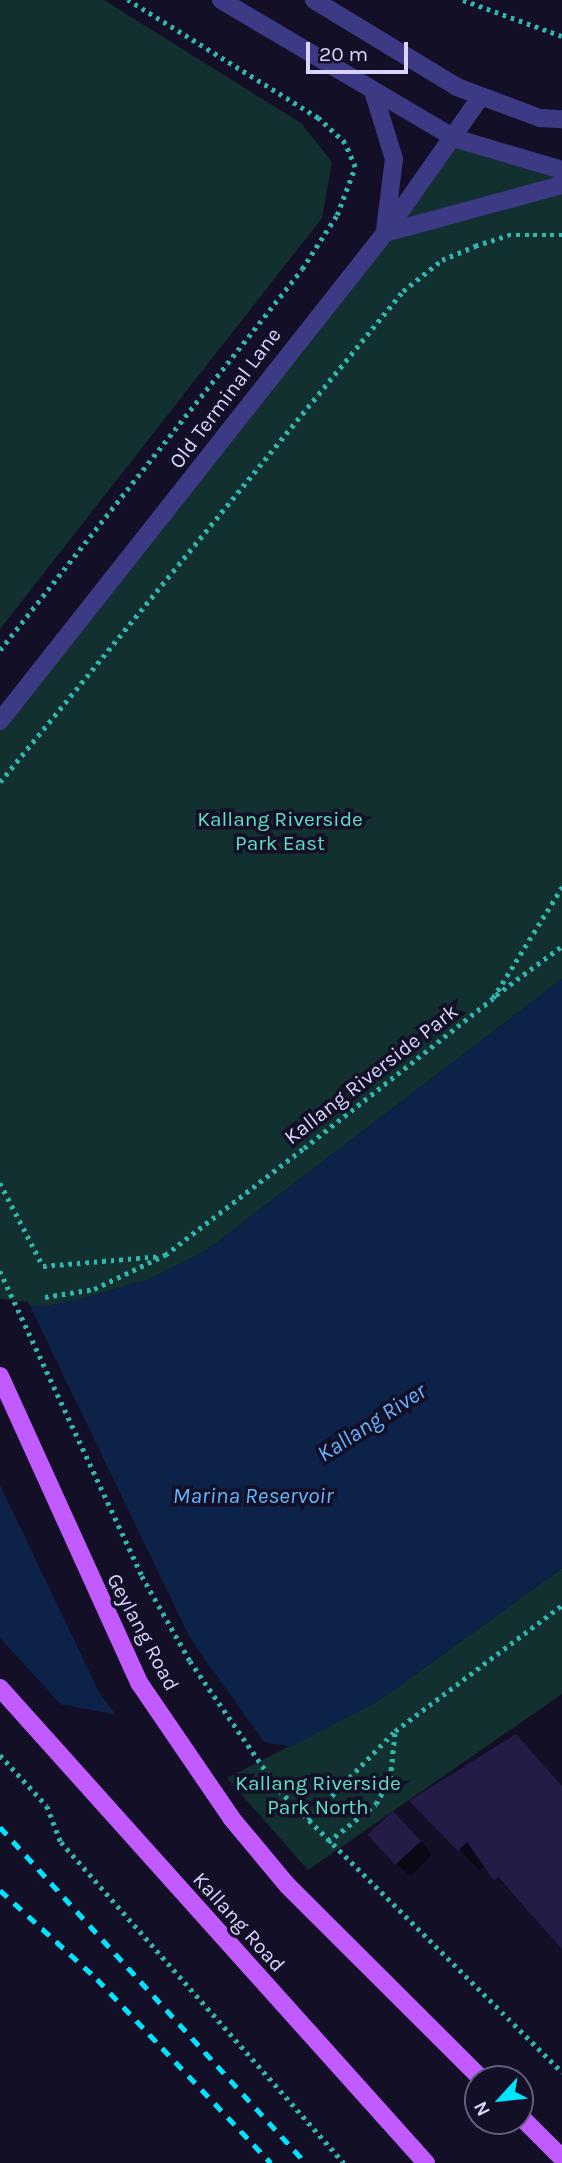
<!DOCTYPE html>
<style>
body{margin:0}
#map{position:relative;width:562px;height:2163px;overflow:hidden;background:#130f26;font-family:Karla,sans-serif}
div>[style]{position:absolute}
.green>*{inset:0;background:#12302f}
.water>*{inset:0;background:#0c2248}
.pier>*{inset:0;background:#130f26}
.shadow>*{inset:0;background:#0007}
.building>*{inset:0;background:#241b47;transform-origin:0 0}
.path>*{height:4.5px;margin-top:-2.25px;transform-origin:0;background:repeating-linear-gradient(90deg,#2fb8b0 0 3.5px,transparent 0 8.5px)}
.tertiary>*{height:18px;margin:-9px;padding:0 9px;transform-origin:9px;border-radius:9px;background:#3d3a85}
.primary>*{height:18px;margin:-9px;padding:0 9px;transform-origin:9px;border-radius:9px;background:#c25bff}
.rail>*{height:5px;margin-top:-2.5px;transform-origin:0;background:repeating-linear-gradient(90deg,#00e5ff 0 10px,transparent 0 19px)}
span{translate:-50% -50%;white-space:nowrap;text-align:center;line-height:1.15;-webkit-text-stroke:7px #130f26;paint-order:stroke}
.street-label{font-size:21px;color:#d9d4ff}
.park-label{font-size:21px;color:#5fe0c0}
.water-label{font-size:23px;color:#62b6ff;font-style:italic}
.north{position:absolute;left:464px;top:2065px;width:70px;height:70px;box-sizing:border-box;background:#130f26;border:2px solid #625e7d;border-radius:50%;rotate:243deg;font-size:19px;font-weight:700;line-height:28px;text-align:center;color:#d9d4ff}
.north::after{content:'';display:block;margin:auto;width:24px;height:32px;background:#00e5ff;clip-path:polygon(50% 0,100% 100%,50% 72%,0 100%)}
.scale{position:absolute;left:306px;top:42px;width:102px;height:32px;box-sizing:border-box;border:4px solid #d9d4ff;border-top:0;padding-left:9px;font-size:21px;line-height:24px;white-space:nowrap;color:#d9d4ff;-webkit-text-stroke:5px #130f26;paint-order:stroke}
</style>
<div id="map">
<div class="green">
<div style="clip-path:polygon(0 0,104px 0,301px 123px,332px 162px,322px 218px,0 629px)"></div>
<div style="clip-path:polygon(454px 138px,562px 169px,562px 979px,207px 1250px,150px 1279px,81px 1299px,43px 1307px,0 1303px,0 718px)"></div>
<div style="clip-path:polygon(562px 1568px,562px 1694px,308px 1870px,227px 1778px,380px 1700px)"></div>
</div>
<div class="water">
<div style="clip-path:polygon(562px 979px,562px 1568px,380px 1700px,291px 1747px,0 1693px,0 1303px,43px 1307px,81px 1299px,150px 1279px,207px 1250px)"></div>
</div>
<div class="pier">
<div style="clip-path:polygon(0 1299px,28px 1302px,190px 1638px,267px 1746px,118px 1718px,99px 1692px,0 1485px)"></div>
<div style="clip-path:polygon(0 1638px,64px 1708px,0 1697px)"></div>
</div>
<div class="shadow">
<div style="clip-path:polygon(516px 1736px,562px 1786px,562px 1946px,485px 1865px,479px 1870px,459px 1849px)"></div>
<div style="clip-path:polygon(406px 1826px,432px 1854px,410px 1876px,397px 1864px)"></div>
</div>
<div class="building">
<div style="clip-path:polygon(516px 1734px,562px 1786px,562px 1949px,498px 1877px,494px 1881px,467px 1842px,458px 1851px,409px 1801px)"></div>
<div style="left:393px;top:1811px;width:41px;height:35px;rotate:47deg"></div>
</div>
<div class="path">
<div style="left:463px;top:0;width:105px;rotate:20deg"></div>
<div style="left:0;top:650px;width:486px;rotate:-51.6deg"></div>
<div style="left:302px;top:269px;width:64px;rotate:-57.1deg"></div>
<div style="left:337px;top:215px;width:51px;rotate:-69.4deg"></div>
<div style="left:355px;top:167px;width:26px;rotate:-113deg"></div>
<div style="left:345px;top:143px;width:37px;rotate:-137deg"></div>
<div style="left:318px;top:118px;width:224px;rotate:-148.2deg"></div>
<div style="left:0;top:782px;width:635px;rotate:-50.62deg"></div>
<div style="left:403px;top:291px;width:50px;rotate:-38.5deg"></div>
<div style="left:442px;top:260px;width:36px;rotate:-23deg"></div>
<div style="left:475px;top:246px;width:35px;rotate:-18deg"></div>
<div style="left:508px;top:235px;width:54px"></div>
<div style="left:496px;top:995px;width:82px;rotate:-36.6deg"></div>
<div style="left:0;top:1183px;width:93px;rotate:62.6deg"></div>
<div style="left:43px;top:1266px;width:118px;rotate:-4.8deg"></div>
<div style="left:0;top:1271px;width:336px;rotate:65deg"></div>
<div style="left:142px;top:1576px;width:98px;rotate:60.5deg"></div>
<div style="left:190px;top:1661px;width:157px;rotate:55.4deg"></div>
<div style="left:279px;top:1790px;width:400px;rotate:44.9deg"></div>
<div style="left:45px;top:1297px;width:50px;rotate:-9.3deg"></div>
<div style="left:94px;top:1289px;width:79px;rotate:-25.6deg"></div>
<div style="left:165px;top:1255px;width:175px;rotate:-37.6deg"></div>
<div style="left:304px;top:1148px;width:241px;rotate:-38.4deg"></div>
<div style="left:493px;top:998px;width:131px;rotate:-58.1deg"></div>
<div style="left:0;top:1755px;width:69px;rotate:47.3deg"></div>
<div style="left:47px;top:1806px;width:39px;rotate:69deg"></div>
<div style="left:61px;top:1842px;width:428px;rotate:48.6deg"></div>
<div style="left:308px;top:1820px;width:124px;rotate:-45.7deg"></div>
<div style="left:395px;top:1731px;width:209px;rotate:-37deg"></div>
<div style="left:328px;top:1842px;width:61px;rotate:-38.4deg"></div>
<div style="left:376px;top:1804px;width:29px;rotate:-61deg"></div>
<div style="left:390px;top:1779px;width:48px;rotate:-84.1deg"></div>
</div>
<div class="tertiary">
<div style="left:221px;top:0;width:271px;rotate:30.6deg"></div>
<div style="left:454px;top:138px;width:113px;rotate:16.5deg"></div>
<div style="left:314px;top:0;width:167px;rotate:31.3deg"></div>
<div style="left:457px;top:87px;width:89px;rotate:20.5deg"></div>
<div style="left:540px;top:118px;width:22px;rotate:3deg"></div>
<div style="left:374px;top:94px;width:68px;rotate:72.9deg"></div>
<div style="left:394px;top:159px;width:72px;rotate:97.2deg"></div>
<div style="left:385px;top:233px;width:183px;rotate:-15.2deg"></div>
<div style="left:0;top:721px;width:622px;rotate:-51.73deg"></div>
<div style="left:385px;top:233px;width:165px;rotate:-54.9deg"></div>
</div>
<div class="primary">
<div style="left:0;top:1376px;width:338px;rotate:65.6deg"></div>
<div style="left:140px;top:1684px;width:163px;rotate:55.7deg"></div>
<div style="left:232px;top:1819px;width:86px;rotate:50.2deg"></div>
<div style="left:287px;top:1885px;width:275px;rotate:44.9deg"></div>
<div style="left:0;top:1688px;width:638px;rotate:48.11deg"></div>
<div style="left:520px;top:2116px;width:59px;rotate:45deg"></div>
</div>
<div class="rail">
<div style="left:0;top:1827px;width:454px;rotate:47.7deg"></div>
<div style="left:0;top:1890px;width:132px;rotate:42.5deg"></div>
<div style="left:97px;top:1979px;width:253px;rotate:46.6deg"></div>
</div>
<div class="street-label">
<span style="left:225px;top:398px;rotate:-53deg">Old Terminal Lane</span>
<span style="left:371px;top:1074px;rotate:-38deg">Kallang Riverside Park</span>
<span style="left:143px;top:1632px;rotate:62deg">Geylang Road</span>
<span style="left:239px;top:1922px;rotate:48deg">Kallang Road</span>
</div>
<div class="park-label">
<span style="left:280px;top:831px">Kallang Riverside<br>Park East</span>
<span style="left:318px;top:1795px">Kallang Riverside<br>Park North</span>
</div>
<div class="water-label">
<span style="left:372px;top:1423px;rotate:-33deg">Kallang River</span>
<span style="left:253px;top:1496px">Marina Reservoir</span>
</div>
<div class="north">N</div>
<div class="scale">20 m</div>
</div>
